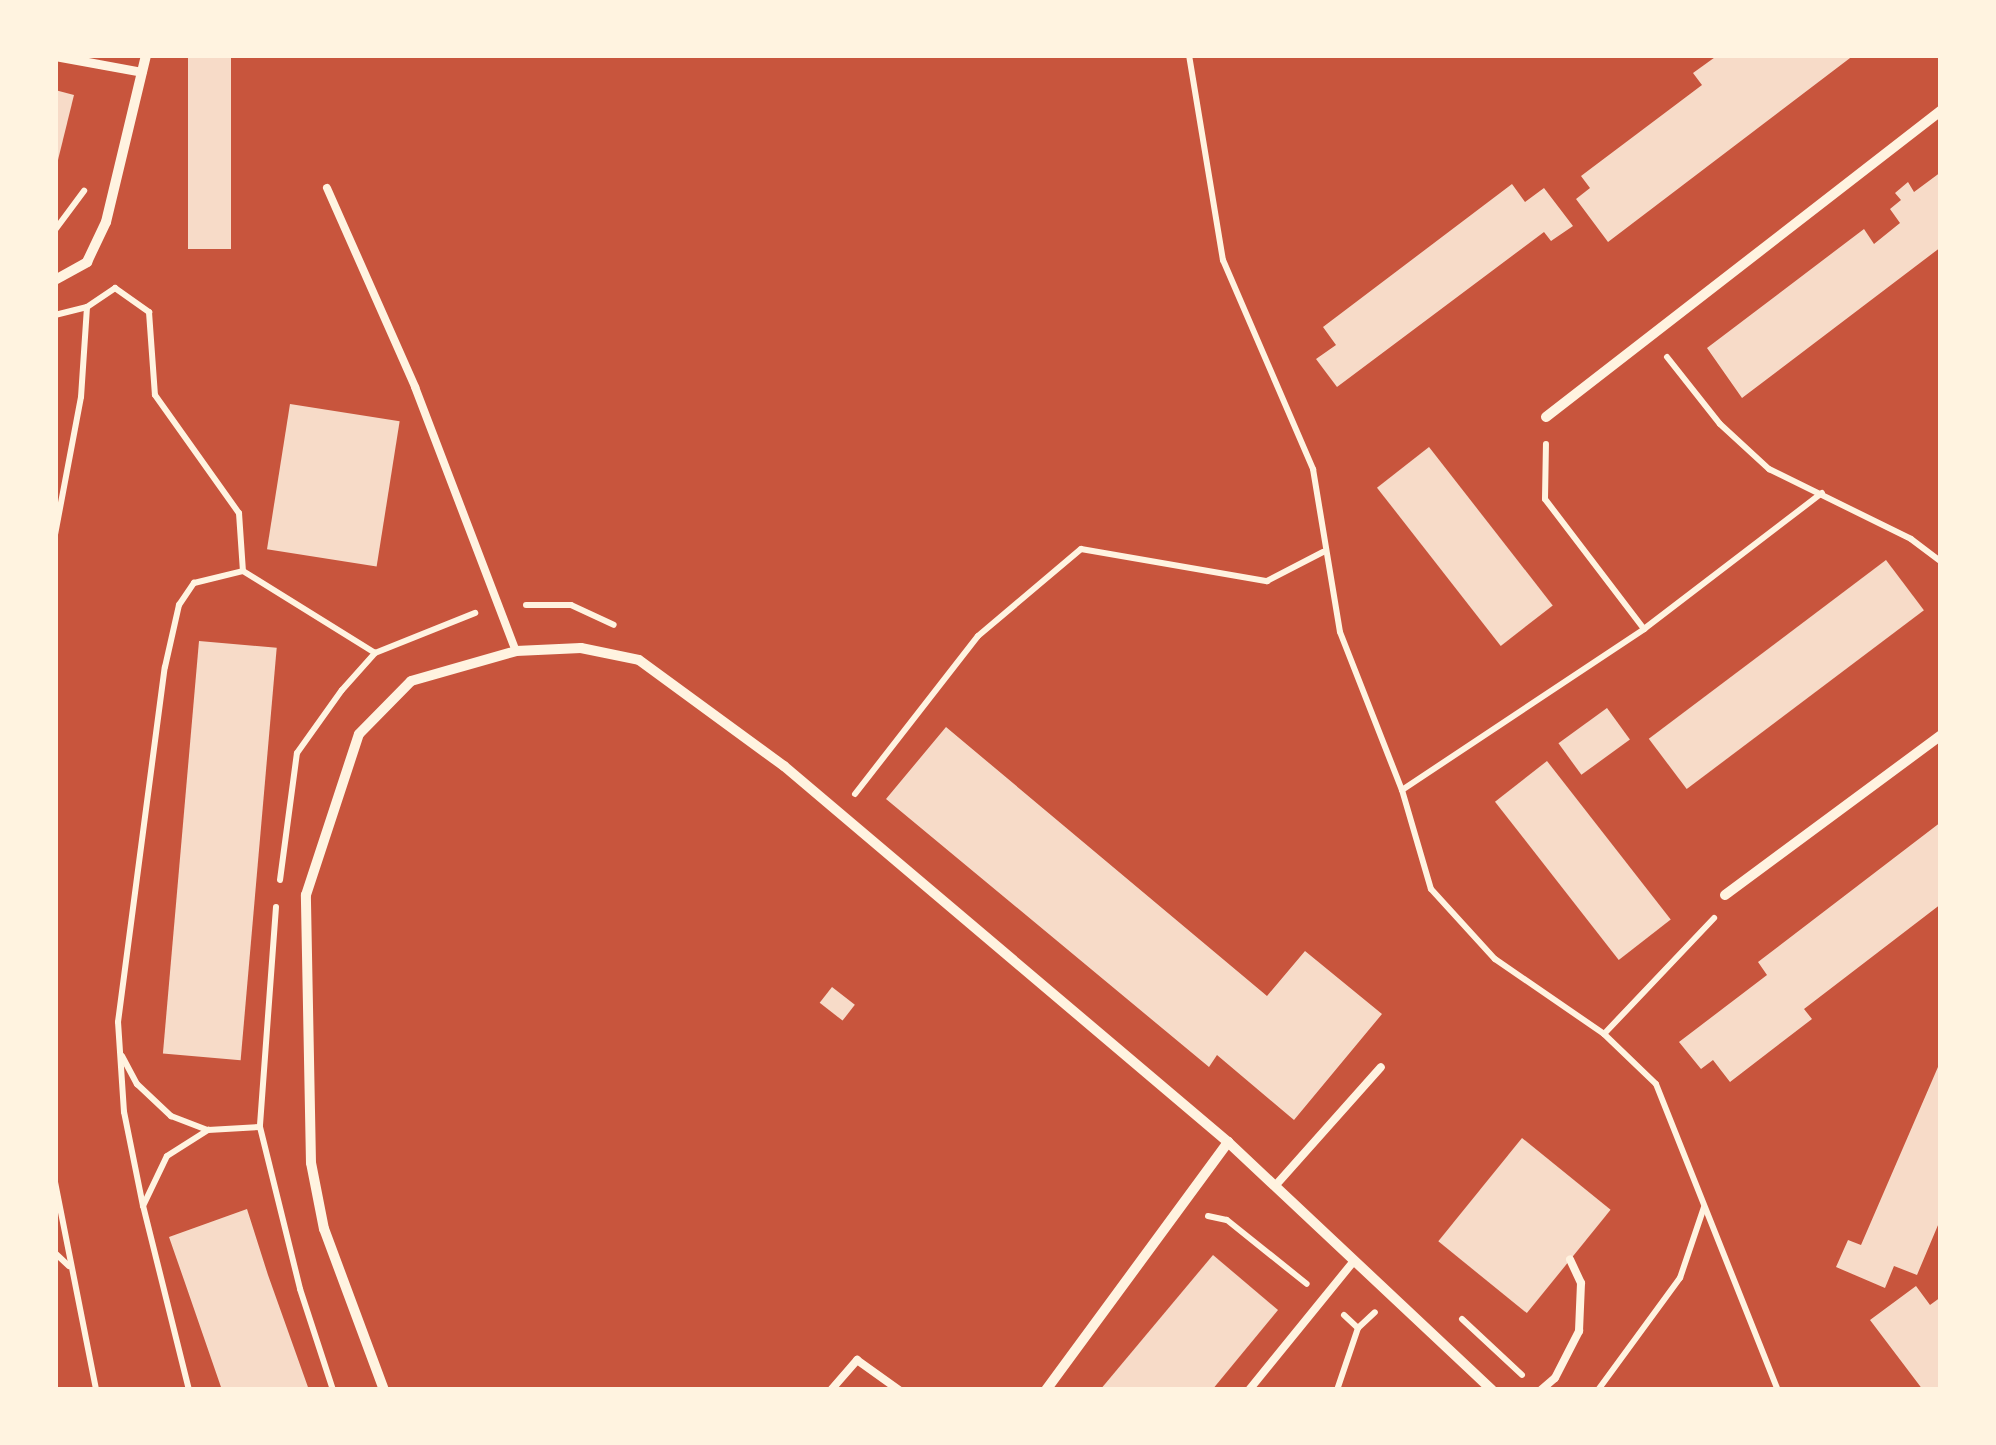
<!DOCTYPE html>
<style>
body{margin:0}
#map{position:relative;width:1996px;height:1445px;overflow:hidden;background:#c8553d;font-family:"Playfair Display",serif}
div>[style]{position:absolute}
.building>*{inset:0;background:#f7dbc8;transform-origin:0 0}
.path>*{height:6px;margin:-3px;padding:0 3px;transform-origin:3px;border-radius:3px;background:#fff3e0}
.service>*{height:8px;margin:-4px;padding:0 4px;transform-origin:4px;border-radius:4px;background:#fff3e0}
.pedestrian>*{height:9px;margin:-4.5px;padding:0 4.5px;transform-origin:4.5px;border-radius:4.5px;background:#fff3e0}
.minor>*{height:10px;margin:-5px;padding:0 5px;transform-origin:5px;border-radius:5px;background:#fff3e0}
span{translate:-50% -50%;white-space:nowrap;text-align:center;line-height:1.15;-webkit-text-stroke:9px #fff3e0;paint-order:stroke}
.frame{position:absolute;inset:0;border:58px solid #fff3e0;pointer-events:none}
</style>
<div id="map">
<div class="building">
<div style="left:188px;top:55px;width:43px;height:194px"></div>
<div style="clip-path:polygon(1718px 55px,1854px 55px,1608px 242px,1576px 199px,1590px 188px,1581px 176px,1702px 85px,1693px 73px)"></div>
<div style="clip-path:polygon(55px 90px,74px 95px,56px 168px,55px 168px)"></div>
<div style="clip-path:polygon(1941px 172px,1941px 247px,1742px 398px,1707px 348px,1864px 229px,1874px 244px,1900px 223px,1890px 209px,1901px 200px,1895px 193px,1908px 182px,1914px 192px)"></div>
<div style="clip-path:polygon(1512px 184px,1525px 202px,1544px 188px,1573px 226px,1551px 241px,1544px 232px,1337px 387px,1316px 359px,1336px 345px,1323px 327px)"></div>
<div style="left:290px;top:404px;width:111px;height:147px;rotate:9deg"></div>
<div style="left:1429px;top:447px;width:201px;height:66px;rotate:52deg"></div>
<div style="left:1886px;top:560px;width:63px;height:297px;rotate:53deg"></div>
<div style="left:199px;top:641px;width:78px;height:414px;rotate:5deg"></div>
<div style="left:1607px;top:708px;width:39px;height:60px;rotate:54deg"></div>
<div style="clip-path:polygon(946px 727px,1267px 996px,1305px 951px,1382px 1014px,1294px 1120px,1217px 1055px,1209px 1067px,886px 799px)"></div>
<div style="left:1547px;top:761px;width:201px;height:66px;rotate:52deg"></div>
<div style="clip-path:polygon(1941px 822px,1941px 904px,1804px 1009px,1812px 1019px,1730px 1082px,1713px 1060px,1701px 1069px,1679px 1042px,1767px 975px,1758px 962px)"></div>
<div style="left:832px;top:987px;width:29px;height:20px;rotate:38deg"></div>
<div style="clip-path:polygon(1941px 1060px,1941px 1218px,1917px 1275px,1894px 1266px,1885px 1288px,1836px 1267px,1848px 1240px,1861px 1245px)"></div>
<div style="left:1522px;top:1138px;width:114px;height:133px;rotate:39deg"></div>
<div style="clip-path:polygon(247px 1209px,268px 1275px,309px 1390px,222px 1390px,184px 1280px,169px 1237px)"></div>
<div style="clip-path:polygon(1213px 1255px,1278px 1310px,1212px 1390px,1100px 1390px)"></div>
<div style="clip-path:polygon(1916px 1286px,1930px 1305px,1941px 1297px,1941px 1390px,1923px 1390px,1870px 1320px)"></div>
</div>
<div class="path">
<div style="left:1189px;top:55px;width:208px;rotate:80.6deg"></div>
<div style="left:1223px;top:260px;width:228px;rotate:66.7deg"></div>
<div style="left:1313px;top:469px;width:165px;rotate:80.6deg"></div>
<div style="left:1340px;top:632px;width:170px;rotate:68.6deg"></div>
<div style="left:1402px;top:790px;width:103px;rotate:73.7deg"></div>
<div style="left:1431px;top:889px;width:95px;rotate:47.6deg"></div>
<div style="left:1495px;top:959px;width:132px;rotate:34.5deg"></div>
<div style="left:1604px;top:1034px;width:72px;rotate:43.9deg"></div>
<div style="left:1656px;top:1084px;width:329px;rotate:68.3deg"></div>
<div style="left:55px;top:230px;width:49px;rotate:-53.4deg"></div>
<div style="left:87px;top:307px;width:34px;rotate:-34deg"></div>
<div style="left:115px;top:288px;width:42px;rotate:35.2deg"></div>
<div style="left:149px;top:312px;width:83px;rotate:85.9deg"></div>
<div style="left:155px;top:395px;width:145px;rotate:54.6deg"></div>
<div style="left:239px;top:513px;width:58px;rotate:86.1deg"></div>
<div style="left:243px;top:571px;width:155px;rotate:31.8deg"></div>
<div style="left:55px;top:315px;width:33px;rotate:-14deg"></div>
<div style="left:87px;top:307px;width:90px;rotate:93.8deg"></div>
<div style="left:81px;top:397px;width:139px;rotate:100.7deg"></div>
<div style="left:1667px;top:357px;width:85px;rotate:51.7deg"></div>
<div style="left:1720px;top:424px;width:67px;rotate:42.6deg"></div>
<div style="left:1769px;top:469px;width:158px;rotate:26.2deg"></div>
<div style="left:1911px;top:539px;width:38px;rotate:37deg"></div>
<div style="left:526px;top:605px;width:45px"></div>
<div style="left:571px;top:605px;width:47px;rotate:24.9deg"></div>
<div style="left:1644px;top:629px;width:224px;rotate:-37.4deg"></div>
<div style="left:1402px;top:790px;width:291px;rotate:-33.6deg"></div>
<div style="left:1644px;top:629px;width:163px;rotate:-127.3deg"></div>
<div style="left:1545px;top:499px;width:55px;rotate:-89deg"></div>
<div style="left:855px;top:794px;width:200px;rotate:-52.1deg"></div>
<div style="left:978px;top:636px;width:135px;rotate:-40.2deg"></div>
<div style="left:1081px;top:549px;width:189px;rotate:9.8deg"></div>
<div style="left:1267px;top:581px;width:63px;rotate:-27.4deg"></div>
<div style="left:280px;top:880px;width:128px;rotate:-82.4deg"></div>
<div style="left:297px;top:753px;width:77px;rotate:-54.5deg"></div>
<div style="left:342px;top:690px;width:50px;rotate:-48.3deg"></div>
<div style="left:375px;top:653px;width:108px;rotate:-21.8deg"></div>
<div style="left:276px;top:907px;width:221px;rotate:94.2deg"></div>
<div style="left:260px;top:1127px;width:167px;rotate:76.1deg"></div>
<div style="left:300px;top:1289px;width:106px;rotate:71.9deg"></div>
<div style="left:1604px;top:1034px;width:160px;rotate:-46.5deg"></div>
<div style="left:122px;top:1056px;width:32px;rotate:62deg"></div>
<div style="left:137px;top:1084px;width:47px;rotate:43.3deg"></div>
<div style="left:171px;top:1116px;width:39px;rotate:21deg"></div>
<div style="left:55px;top:1182px;width:212px;rotate:78.8deg"></div>
<div style="left:143px;top:1206px;width:96px;rotate:-101.4deg"></div>
<div style="left:124px;top:1112px;width:90px;rotate:-93.8deg"></div>
<div style="left:118px;top:1022px;width:358px;rotate:-82.5deg"></div>
<div style="left:165px;top:667px;width:64px;rotate:-77.3deg"></div>
<div style="left:179px;top:605px;width:27px;rotate:-56deg"></div>
<div style="left:194px;top:583px;width:50px;rotate:-13.8deg"></div>
<div style="left:1208px;top:1216px;width:19px;rotate:12deg"></div>
<div style="left:1227px;top:1220px;width:102px;rotate:38.7deg"></div>
<div style="left:55px;top:1253px;width:19px;rotate:43deg"></div>
<div style="left:1344px;top:1315px;width:19px;rotate:43deg"></div>
<div style="left:1462px;top:1319px;width:82px;rotate:43deg"></div>
<div style="left:189px;top:1390px;width:190px;rotate:-104deg"></div>
<div style="left:143px;top:1206px;width:55px;rotate:-64.4deg"></div>
<div style="left:167px;top:1156px;width:49px;rotate:-32.4deg"></div>
<div style="left:208px;top:1130px;width:52px;rotate:-3.3deg"></div>
<div style="left:1337px;top:1390px;width:65px;rotate:-71.3deg"></div>
<div style="left:1358px;top:1328px;width:23px;rotate:-43deg"></div>
<div style="left:1598px;top:1390px;width:139px;rotate:-53.8deg"></div>
<div style="left:1680px;top:1278px;width:75px;rotate:-71.3deg"></div>
</div>
<div class="service">
<div style="left:327px;top:188px;width:218px;rotate:66.1deg"></div>
<div style="left:415px;top:387px;width:283px;rotate:69.1deg"></div>
<div style="left:1275px;top:1186px;width:159px;rotate:-48.3deg"></div>
<div style="left:831px;top:1390px;width:40px;rotate:-49deg"></div>
<div style="left:857px;top:1360px;width:52px;rotate:35.5deg"></div>
<div style="left:1249px;top:1390px;width:166px;rotate:-50.9deg"></div>
<div style="left:1541px;top:1390px;width:18px;rotate:-41deg"></div>
<div style="left:1555px;top:1378px;width:53px;rotate:-62.9deg"></div>
<div style="left:1579px;top:1331px;width:48px;rotate:-87.6deg"></div>
<div style="left:1581px;top:1283px;width:26px;rotate:-115deg"></div>
</div>
<div class="pedestrian">
<div style="left:55px;top:56px;width:88px;rotate:10.4deg"></div>
</div>
<div class="minor">
<div style="left:55px;top:280px;width:37px;rotate:-29deg"></div>
<div style="left:87px;top:262px;width:44px;rotate:-64.6deg"></div>
<div style="left:106px;top:222px;width:172px;rotate:-76.5deg"></div>
<div style="left:1546px;top:417px;width:500px;rotate:-37.8deg"></div>
<div style="left:1725px;top:895px;width:269px;rotate:-36.5deg"></div>
<div style="left:384px;top:1390px;width:172px;rotate:-110.4deg"></div>
<div style="left:324px;top:1229px;width:67px;rotate:-101.1deg"></div>
<div style="left:311px;top:1163px;width:268px;rotate:-91.1deg"></div>
<div style="left:306px;top:895px;width:169px;rotate:-71.8deg"></div>
<div style="left:359px;top:734px;width:74px;rotate:-45.5deg"></div>
<div style="left:411px;top:681px;width:109px;rotate:-15.9deg"></div>
<div style="left:516px;top:651px;width:65px;rotate:-2.6deg"></div>
<div style="left:581px;top:648px;width:59px;rotate:11.7deg"></div>
<div style="left:639px;top:660px;width:180px;rotate:36.2deg"></div>
<div style="left:784px;top:766px;width:582px;rotate:40.26deg"></div>
<div style="left:1228px;top:1142px;width:362px;rotate:43.2deg"></div>
<div style="left:1046px;top:1390px;width:308px;rotate:-53.7deg"></div>
</div>
<div class="frame"></div>
</div>
